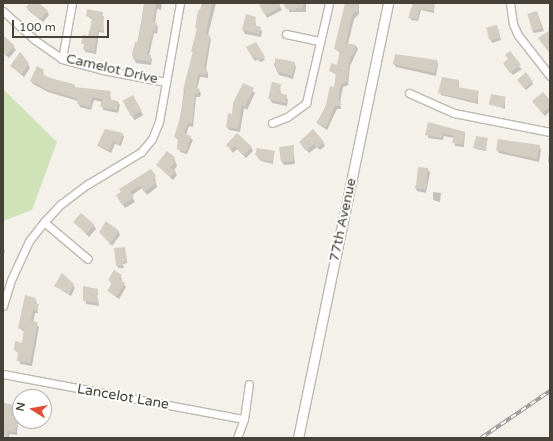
<!DOCTYPE html>
<style>
body{margin:0}
#map{position:relative;width:553px;height:441px;overflow:hidden;background:#f4f1eb;font-family:"Varela Round",sans-serif}
div>[style]{position:absolute}
.green>*{inset:0;background:#d0e3b8}
.shadow>*{inset:0;background:#0003;transform-origin:0 0}
.building>*{inset:0;background:#d4cdc1;transform-origin:0 0}
.roads{filter:drop-shadow(1px 0 #beb8ae) drop-shadow(-1px 0 #beb8ae) drop-shadow(0 1px #beb8ae) drop-shadow(0 -1px #beb8ae)}
.minor>*{height:7px;margin:-3.5px;padding:0 3.5px;transform-origin:3.5px;border-radius:3.5px;background:#fff}
.tertiary>*{height:9px;margin:-4.5px;padding:0 4.5px;transform-origin:4.5px;border-radius:4.5px;background:#fff}
.rail>*{height:3.5px;margin-top:-1.75px;transform-origin:0;background:repeating-linear-gradient(90deg,#fff 0 6px,#989898 0 12px);box-sizing:border-box;border-block:1px solid #989898}
span{translate:-50% -50%;white-space:nowrap;text-align:center;line-height:1.15;-webkit-text-stroke:4px #fff;paint-order:stroke}
.street-label{font-size:14px;color:#474239}
.frame{position:absolute;inset:0;border:4px solid #474239;pointer-events:none}
.north{position:absolute;left:12px;top:389px;width:40px;height:40px;box-sizing:border-box;background:#fff;border:1px solid #b5b3b0;border-radius:50%;rotate:281deg;font-size:11px;font-weight:700;line-height:16px;text-align:center;color:#474239}
.north::after{content:'';display:block;margin:auto;width:14px;height:18px;background:#e24d33;clip-path:polygon(50% 0,100% 100%,50% 72%,0 100%)}
.scale{position:absolute;left:12px;top:20px;width:97px;height:18px;box-sizing:border-box;border:2px solid #474239;border-top:0;padding-left:5px;font-size:12px;line-height:14px;white-space:nowrap;color:#474239;-webkit-text-stroke:3px #fff;paint-order:stroke}
</style>
<div id="map">
<div class="green">
<div style="clip-path:polygon(3px 89px,57px 142px,32px 210px,3px 221px)"></div>
</div>
<div class="shadow">
<div style="clip-path:polygon(31px 3px,38px 3px,47px 11px,49px 15px,43px 22px,29px 11px,27px 8px)"></div>
<div style="clip-path:polygon(145px 3px,162px 3px,161px 10px,157px 9px,155px 23px,158px 27px,157px 34px,154px 33px,149px 55px,152px 59px,151px 65px,136px 63px,134px 59px)"></div>
<div style="clip-path:polygon(203px 3px,216px 3px,208px 35px,211px 39px,206px 69px,208px 73px,208px 78px,200px 77px,197px 89px,201px 93px,200px 97px,196px 97px,193px 127px,189px 126px,186px 135px,193px 140px,187px 154px,180px 152px,179px 141px,175px 137px,180px 121px,184px 90px,198px 31px,196px 27px)"></div>
<div style="clip-path:polygon(265px 3px,278px 3px,282px 10px,267px 18px,261px 5px)"></div>
<div style="left:289px;top:3px;width:17px;height:9px"></div>
<div style="clip-path:polygon(346px 3px,359px 3px,359px 14px,354px 19px,348px 44px,356px 46px,358px 49px,350px 66px,348px 85px,343px 87px,340px 102px,341px 109px,337px 109px,327px 130px,317px 123px,335px 88px,337px 75px,330px 71px,338px 66px,341px 53px,335px 49px)"></div>
<div style="clip-path:polygon(413px 3px,434px 4px,434px 13px,421px 10px,418px 21px,411px 20px)"></div>
<div style="clip-path:polygon(537px 12px,544px 31px,534px 33px,532px 30px)"></div>
<div style="clip-path:polygon(102px 13px,104px 33px,99px 32px,96px 54px,86px 52px,84px 49px,93px 20px,87px 16px)"></div>
<div style="clip-path:polygon(255px 17px,256px 27px,262px 31px,261px 37px,245px 34px,243px 30px)"></div>
<div style="clip-path:polygon(498px 28px,501px 40px,492px 43px,487px 29px)"></div>
<div style="clip-path:polygon(3px 37px,16px 50px,9px 58px,3px 53px)"></div>
<div style="clip-path:polygon(256px 43px,265px 60px,260px 62px,258px 59px,255px 61px,248px 48px)"></div>
<div style="clip-path:polygon(276px 59px,294px 63px,296px 67px,293px 79px,279px 75px,274px 65px)"></div>
<div style="clip-path:polygon(437px 60px,438px 64px,436px 76px,396px 67px,394px 64px)"></div>
<div style="clip-path:polygon(509px 60px,522px 69px,513px 75px,506px 67px)"></div>
<div style="clip-path:polygon(28px 64px,30px 68px,24px 77px,11px 66px)"></div>
<div style="clip-path:polygon(43px 71px,44px 76px,74px 85px,76px 88px,110px 92px,111px 101px,118px 102px,120px 105px,118px 113px,103px 110px,102px 102px,94px 100px,91px 110px,80px 107px,78px 101px,48px 92px,33px 84px,31px 81px)"></div>
<div style="clip-path:polygon(459px 81px,459px 89px,478px 92px,478px 104px,441px 95px,440px 92px)"></div>
<div style="clip-path:polygon(519px 82px,532px 82px,533px 84px,526px 90px)"></div>
<div style="clip-path:polygon(244px 84px,255px 93px,247px 110px,244px 108px,240px 132px,229px 130px,227px 127px)"></div>
<div style="clip-path:polygon(280px 85px,281px 95px,288px 99px,287px 106px,272px 103px,270px 99px)"></div>
<div style="left:133px;top:97px;width:21px;height:10px;rotate:61deg"></div>
<div style="clip-path:polygon(505px 98px,505px 109px,490px 104px)"></div>
<div style="clip-path:polygon(550px 101px,550px 111px,545px 116px,533px 102px)"></div>
<div style="clip-path:polygon(428px 123px,465px 132px,464px 147px,455px 146px,454px 138px,444px 136px,443px 140px,428px 138px)"></div>
<div style="clip-path:polygon(122px 134px,124px 137px,121px 146px,115px 144px,111px 153px,98px 146px)"></div>
<div style="clip-path:polygon(487px 139px,486px 151px,476px 149px,474px 147px)"></div>
<div style="clip-path:polygon(323px 142px,325px 146px,320px 150px,317px 147px,309px 153px,302px 145px)"></div>
<div style="clip-path:polygon(227px 145px,251px 147px,253px 151px,246px 158px,237px 149px,233px 153px)"></div>
<div style="clip-path:polygon(539px 146px,541px 150px,539px 162px,499px 153px,497px 150px)"></div>
<div style="clip-path:polygon(293px 147px,295px 164px,284px 165px,282px 162px)"></div>
<div style="clip-path:polygon(550px 149px,550px 164px,548px 161px)"></div>
<div style="clip-path:polygon(274px 152px,273px 164px,261px 161px,256px 155px)"></div>
<div style="clip-path:polygon(174px 158px,177px 166px,174px 170px,177px 175px,173px 180px,157px 165px)"></div>
<div style="clip-path:polygon(428px 169px,430px 173px,426px 193px,417px 191px,415px 187px)"></div>
<div style="clip-path:polygon(155px 177px,157px 187px,147px 195px,142px 188px,131px 196px,135px 202px,125px 208px,117px 195px)"></div>
<div style="clip-path:polygon(433px 192px,441px 193px,440px 202px,433px 200px)"></div>
<div style="clip-path:polygon(74px 222px,94px 226px,96px 229px,89px 237px)"></div>
<div style="clip-path:polygon(118px 231px,120px 235px,112px 246px,100px 232px)"></div>
<div style="clip-path:polygon(3px 248px,5px 250px,3px 259px)"></div>
<div style="clip-path:polygon(125px 248px,127px 263px,123px 264px,124px 268px,118px 268px,116px 249px)"></div>
<div style="clip-path:polygon(121px 276px,122px 282px,126px 287px,119px 299px,108px 291px,112px 284px,109px 280px)"></div>
<div style="clip-path:polygon(73px 285px,75px 288px,71px 296px,55px 286px)"></div>
<div style="clip-path:polygon(84px 287px,97px 290px,99px 306px,86px 304px)"></div>
<div style="clip-path:polygon(36px 299px,38px 313px,35px 313px,33px 323px,39px 327px,32px 366px,20px 364px,19px 354px,15px 350px,23px 344px,25px 332px,19px 328px)"></div>
<div style="clip-path:polygon(20px 397px,17px 435px,10px 434px,9px 438px,3px 438px,5px 405px,15px 406px)"></div>
</div>
<div class="building">
<div style="clip-path:polygon(30px 3px,39px 3px,48px 11px,40px 20px,26px 7px)"></div>
<div style="clip-path:polygon(144px 3px,156px 3px,153px 22px,157px 23px,155px 31px,153px 30px,147px 54px,151px 55px,150px 62px,133px 59px,132px 54px,135px 42px,138px 42px)"></div>
<div style="clip-path:polygon(202px 3px,212px 3px,206px 34px,210px 35px,204px 68px,207px 69px,206px 75px,198px 74px,196px 88px,200px 89px,198px 94px,195px 94px,192px 124px,188px 123px,184px 133px,191px 136px,186px 152px,177px 149px,178px 138px,174px 137px,179px 121px,185px 91px,183px 90px,193px 52px,191px 52px,197px 28px,195px 28px,198px 10px,200px 10px)"></div>
<div style="clip-path:polygon(263px 3px,279px 3px,281px 7px,265px 15px,259px 5px)"></div>
<div style="clip-path:polygon(283px 3px,304px 3px,302px 9px,296px 8px,296px 11px,286px 9px)"></div>
<div style="clip-path:polygon(345px 3px,357px 3px,359px 6px,358px 12px,355px 11px,352px 15px,346px 43px,356px 45px,354px 55px,352px 54px,349px 63px,347px 82px,341px 84px,338px 100px,341px 101px,340px 106px,335px 106px,326px 127px,316px 123px,325px 109px,330px 86px,334px 87px,336px 73px,329px 71px,331px 63px,337px 65px,340px 50px,334px 49px)"></div>
<div style="clip-path:polygon(413px 3px,435px 4px,434px 11px,420px 9px,417px 20px,408px 18px)"></div>
<div style="clip-path:polygon(87px 9px,103px 12px,102px 16px,104px 16px,103px 31px,98px 30px,94px 51px,83px 50px,84px 44px,81px 44px,83px 35px,89px 36px,92px 17px,86px 16px)"></div>
<div style="left:537px;top:11px;width:18px;height:10px;rotate:74deg"></div>
<div style="clip-path:polygon(246px 14px,256px 17px,254px 25px,261px 27px,259px 34px,242px 30px)"></div>
<div style="left:497px;top:25px;width:13px;height:11px;rotate:77deg"></div>
<div style="clip-path:polygon(550px 30px,550px 54px,538px 38px)"></div>
<div style="clip-path:polygon(3px 35px,15px 46px,6px 55px,3px 52px)"></div>
<div style="clip-path:polygon(256px 42px,265px 57px,258px 61px,256px 57px,253px 59px,246px 47px)"></div>
<div style="clip-path:polygon(510px 51px,521px 65px,510px 73px,503px 63px,508px 59px,505px 55px)"></div>
<div style="clip-path:polygon(20px 52px,29px 63px,22px 74px,10px 66px)"></div>
<div style="clip-path:polygon(395px 54px,437px 60px,435px 73px,393px 64px)"></div>
<div style="clip-path:polygon(275px 58px,295px 62px,292px 76px,276px 71px)"></div>
<div style="clip-path:polygon(37px 66px,44px 70px,42px 74px,52px 79px,74px 84px,74px 87px,111px 91px,109px 99px,118px 101px,117px 110px,100px 107px,102px 99px,92px 97px,90px 107px,77px 104px,78px 99px,46px 89px,30px 81px)"></div>
<div style="clip-path:polygon(526px 72px,533px 82px,524px 88px,517px 80px)"></div>
<div style="clip-path:polygon(442px 77px,459px 80px,458px 87px,479px 91px,476px 102px,438px 93px)"></div>
<div style="clip-path:polygon(272px 82px,281px 84px,279px 93px,287px 95px,286px 103px,268px 99px)"></div>
<div style="clip-path:polygon(243px 83px,254px 88px,245px 107px,242px 105px,238px 129px,226px 127px,228px 113px,232px 114px,233px 103px)"></div>
<div style="clip-path:polygon(543px 92px,550px 100px,550px 107px,542px 113px,532px 101px)"></div>
<div style="left:491px;top:94px;width:15px;height:11px;rotate:11deg"></div>
<div style="left:133px;top:95px;width:18px;height:12px;rotate:61deg"></div>
<div style="clip-path:polygon(428px 122px,465px 132px,463px 145px,452px 143px,454px 136px,443px 133px,442px 138px,425px 135px)"></div>
<div style="clip-path:polygon(105px 129px,123px 133px,119px 144px,113px 141px,109px 150px,97px 146px)"></div>
<div style="clip-path:polygon(313px 129px,324px 142px,317px 148px,314px 144px,306px 151px,299px 142px)"></div>
<div style="clip-path:polygon(237px 133px,252px 147px,244px 155px,235px 146px,231px 150px,226px 145px)"></div>
<div style="clip-path:polygon(476px 136px,488px 138px,485px 150px,473px 148px)"></div>
<div style="clip-path:polygon(498px 139px,540px 145px,537px 159px,496px 150px)"></div>
<div style="clip-path:polygon(294px 145px,293px 161px,281px 162px,279px 147px)"></div>
<div style="clip-path:polygon(257px 148px,275px 151px,272px 162px,258px 159px,259px 156px,255px 155px)"></div>
<div style="clip-path:polygon(167px 151px,175px 157px,173px 160px,175px 162px,171px 168px,176px 171px,171px 177px,156px 165px)"></div>
<div style="left:418px;top:167px;width:10px;height:21px;rotate:6deg"></div>
<div style="clip-path:polygon(151px 169px,156px 176px,153px 179px,156px 183px,144px 192px,140px 186px,130px 192px,134px 198px,122px 205px,116px 195px,121px 192px,119px 189px)"></div>
<div style="left:81px;top:213px;width:18px;height:12px;rotate:41deg"></div>
<div style="clip-path:polygon(106px 221px,119px 231px,110px 244px,99px 232px)"></div>
<div style="clip-path:polygon(125px 247px,127px 261px,123px 262px,123px 266px,116px 266px,114px 248px)"></div>
<div style="clip-path:polygon(114px 270px,122px 275px,119px 279px,125px 283px,117px 296px,107px 291px,112px 283px,108px 280px)"></div>
<div style="clip-path:polygon(62px 273px,74px 284px,69px 294px,54px 286px)"></div>
<div style="clip-path:polygon(83px 286px,98px 289px,98px 303px,83px 301px)"></div>
<div style="clip-path:polygon(25px 295px,36px 298px,35px 303px,39px 304px,37px 311px,33px 310px,31px 321px,38px 322px,30px 363px,17px 361px,18px 351px,14px 350px,15px 341px,22px 343px,24px 329px,18px 328px)"></div>
<div style="clip-path:polygon(16px 396px,20px 396px,20px 414px,15px 432px,8px 431px,7px 438px,3px 438px,4px 403px,14px 405px)"></div>
</div>
<div class="roads">
<div class="minor">
<div style="left:510px;top:3px;width:21px;rotate:82deg"></div>
<div style="left:513px;top:24px;width:12px;rotate:66deg"></div>
<div style="left:518px;top:35px;width:52px;rotate:52deg"></div>
<div style="left:3px;top:11px;width:43px;rotate:42.2deg"></div>
<div style="left:35px;top:40px;width:33px;rotate:35deg"></div>
<div style="left:62px;top:59px;width:42px;rotate:15deg"></div>
<div style="left:103px;top:70px;width:64px;rotate:10.8deg"></div>
<div style="left:286px;top:34px;width:35px;rotate:12deg"></div>
<div style="left:62px;top:59px;width:57px;rotate:-79.9deg"></div>
<div style="left:409px;top:93px;width:49px;rotate:24deg"></div>
<div style="left:454px;top:113px;width:98px;rotate:11.2deg"></div>
<div style="left:272px;top:123px;width:16px;rotate:-22deg"></div>
<div style="left:287px;top:117px;width:24px;rotate:-36deg"></div>
<div style="left:306px;top:103px;width:103px;rotate:-77deg"></div>
<div style="left:44px;top:222px;width:57px;rotate:40.1deg"></div>
<div style="left:3px;top:306px;width:27px;rotate:-73deg"></div>
<div style="left:11px;top:280px;width:43px;rotate:-65.2deg"></div>
<div style="left:29px;top:241px;width:24px;rotate:-52deg"></div>
<div style="left:44px;top:222px;width:25px;rotate:-47deg"></div>
<div style="left:61px;top:204px;width:34px;rotate:-37deg"></div>
<div style="left:88px;top:184px;width:62px;rotate:-31.1deg"></div>
<div style="left:141px;top:152px;width:17px;rotate:-50deg"></div>
<div style="left:152px;top:139px;width:18px;rotate:-68deg"></div>
<div style="left:159px;top:122px;width:121px;rotate:-80deg"></div>
<div style="left:3px;top:374px;width:245px;rotate:10.6deg"></div>
<div style="left:237px;top:438px;width:20px;rotate:-70deg"></div>
<div style="left:244px;top:419px;width:35px;rotate:-82deg"></div>
</div>
<div class="tertiary">
<div style="left:298px;top:438px;width:444px;rotate:-78.3deg"></div>
</div>
</div>
<div class="rail">
<div style="left:481px;top:438px;width:83px;rotate:-34.3deg"></div>
</div>
<div class="street-label">
<span style="left:112px;top:69px;rotate:13deg">Camelot Drive</span>
<span style="left:343px;top:220px;rotate:-78deg">77th Avenue</span>
<span style="left:123px;top:397px;rotate:10deg">Lancelot Lane</span>
</div>
<div class="frame"></div>
<div class="north">N</div>
<div class="scale">100 m</div>
</div>
